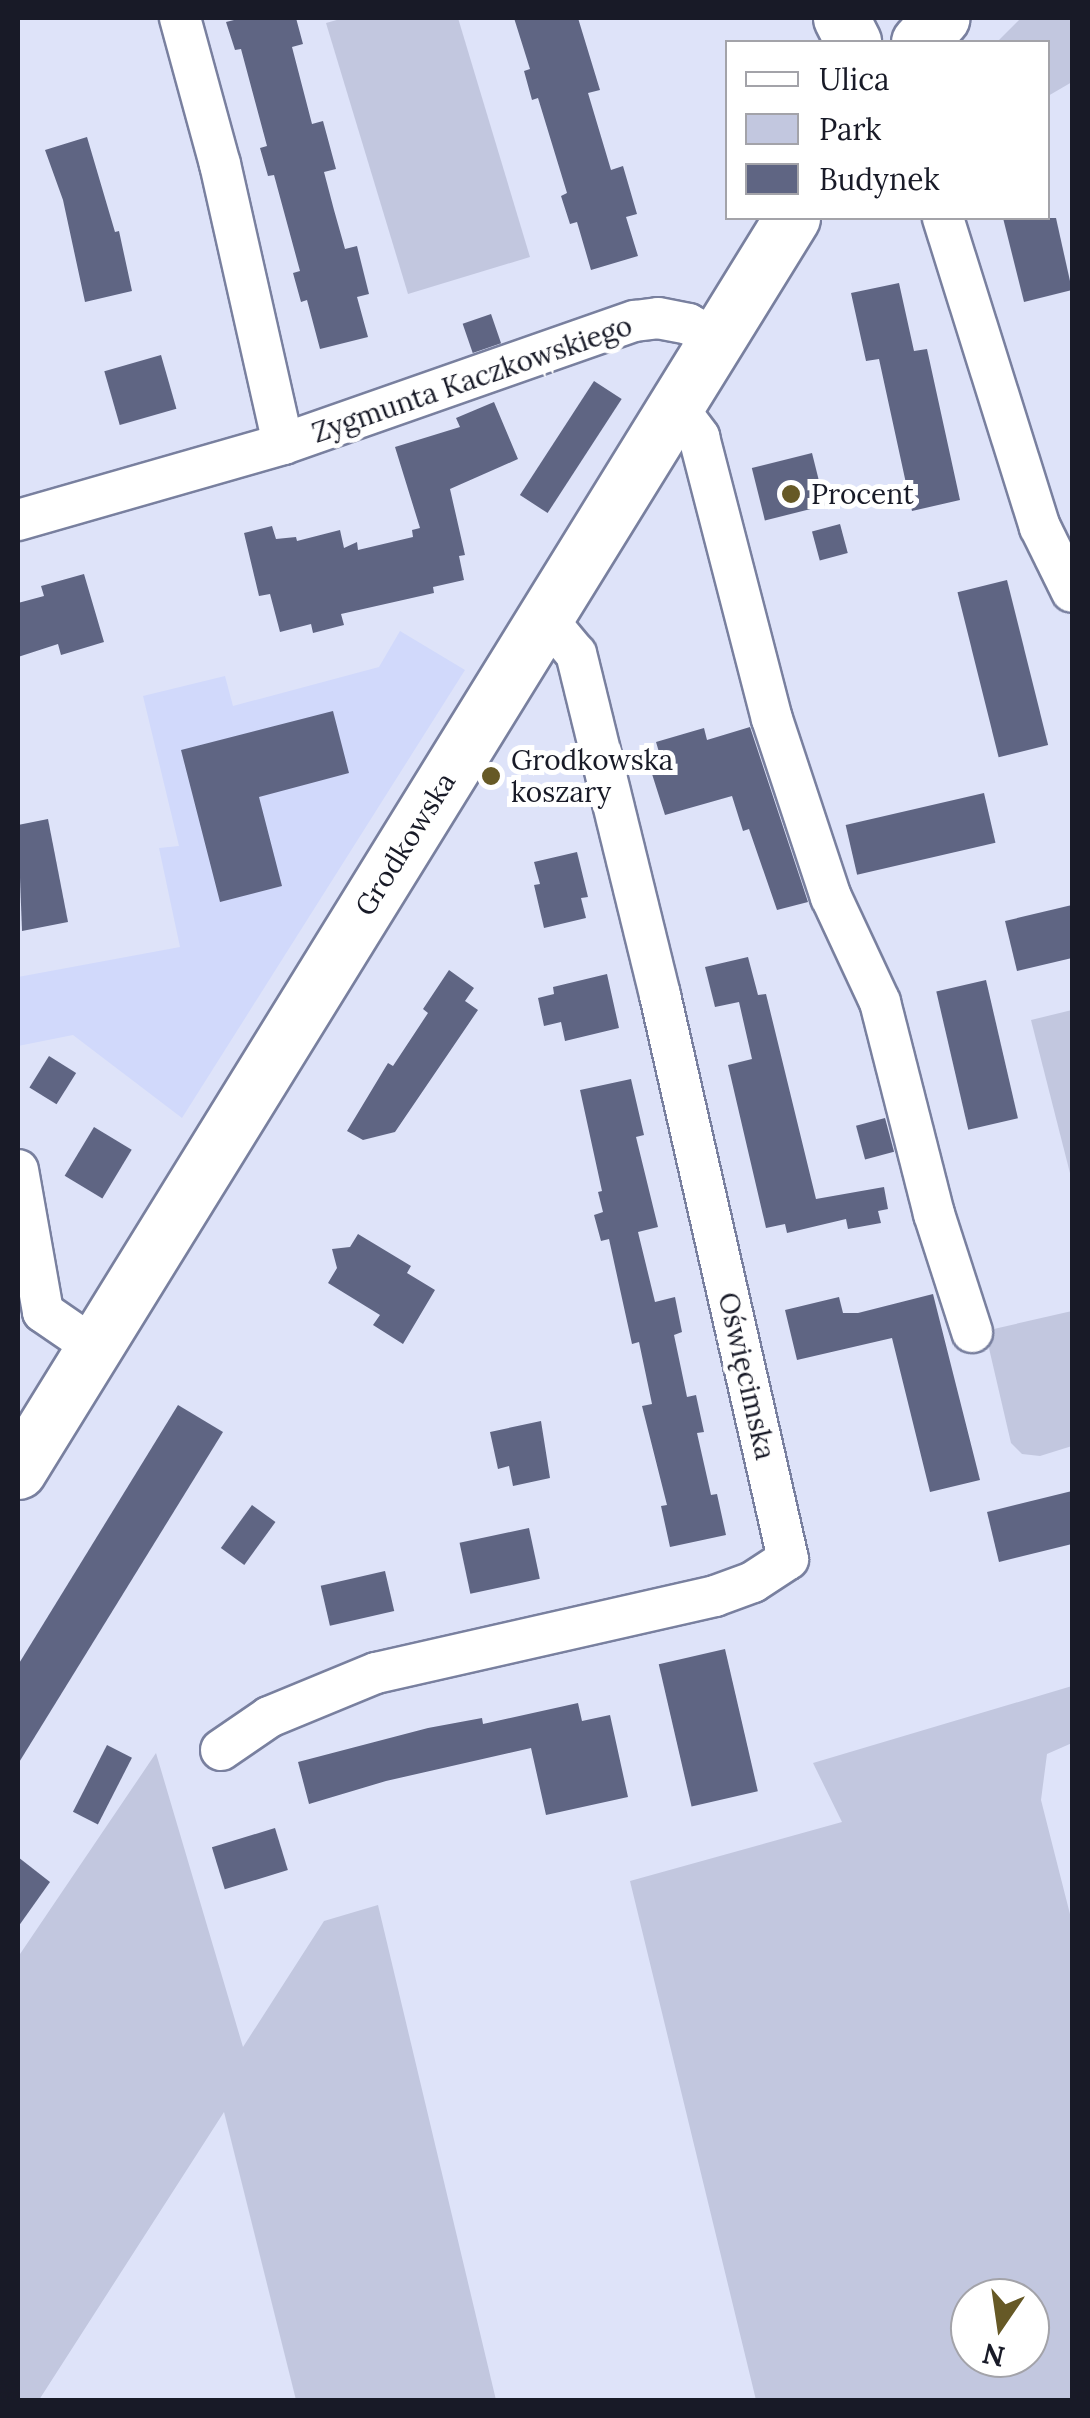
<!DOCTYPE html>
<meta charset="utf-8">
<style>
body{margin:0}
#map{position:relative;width:1090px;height:2418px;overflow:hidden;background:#dee3f9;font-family:Lora,serif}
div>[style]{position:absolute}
.built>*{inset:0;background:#d1d9fb}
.green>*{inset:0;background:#c2c7df}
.building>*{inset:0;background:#5f6583;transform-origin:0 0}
.roads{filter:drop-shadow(2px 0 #79809f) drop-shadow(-2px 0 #79809f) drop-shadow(0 2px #79809f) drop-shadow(0 -2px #79809f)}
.street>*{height:40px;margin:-20px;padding:0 20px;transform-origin:20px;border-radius:20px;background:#fff}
.secondary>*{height:55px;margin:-27.5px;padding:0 27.5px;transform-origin:27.5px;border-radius:27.5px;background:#fff}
.dots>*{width:28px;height:28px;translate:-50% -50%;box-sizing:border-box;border:5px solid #fff;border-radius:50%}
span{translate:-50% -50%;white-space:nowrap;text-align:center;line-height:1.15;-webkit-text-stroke:10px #fff;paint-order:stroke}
.street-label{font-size:28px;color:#181a27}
.poi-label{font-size:28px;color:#181a27}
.left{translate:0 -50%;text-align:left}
.frame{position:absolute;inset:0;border:20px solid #181a27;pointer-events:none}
.legend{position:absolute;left:725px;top:40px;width:325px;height:180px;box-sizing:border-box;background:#fff;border:2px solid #a3a3a9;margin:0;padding:12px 18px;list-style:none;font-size:30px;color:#181a27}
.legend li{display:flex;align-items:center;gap:20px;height:50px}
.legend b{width:50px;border:2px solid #a3a3a9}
.north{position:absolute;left:950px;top:2278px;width:100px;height:100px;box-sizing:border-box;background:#fff;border:2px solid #a3a3a9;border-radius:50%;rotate:193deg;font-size:28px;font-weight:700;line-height:40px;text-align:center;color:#181a27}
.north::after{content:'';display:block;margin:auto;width:35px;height:45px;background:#665926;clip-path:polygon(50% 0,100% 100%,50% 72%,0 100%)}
</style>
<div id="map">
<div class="built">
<div style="clip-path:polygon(400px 631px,465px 670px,182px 1118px,73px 1035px,18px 1046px,18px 977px,180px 947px,159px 848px,179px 846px,143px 696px,225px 676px,233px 706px,379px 667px)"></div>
</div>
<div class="green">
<div style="clip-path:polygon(344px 18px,458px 18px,530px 257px,408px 294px,326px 23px)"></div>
<div style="clip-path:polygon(1021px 18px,1072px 18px,1072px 82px,1048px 96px,1048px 42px,997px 42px)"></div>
<div style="clip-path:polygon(1072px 1010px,1072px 1181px,1031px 1020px)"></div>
<div style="clip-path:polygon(1072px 1311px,1072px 1446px,1040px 1456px,1022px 1454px,1011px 1443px,985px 1331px)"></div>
<div style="clip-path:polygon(evenodd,1072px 1686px,1072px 1743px,1047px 1754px,1041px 1800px,1072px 1922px,1072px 2400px,756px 2400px,630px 1881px,842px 1822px,813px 1763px,1072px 1686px,970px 2298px,1030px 2298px,1030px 2358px,970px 2358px,970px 2298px)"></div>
<div style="clip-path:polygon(156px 1753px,243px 2047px,324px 1921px,378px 1905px,496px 2400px,296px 2400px,224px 2112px,39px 2400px,18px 2400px,18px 1957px)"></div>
</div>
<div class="building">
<div style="clip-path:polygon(242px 18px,296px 18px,303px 44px,292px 47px,312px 124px,323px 121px,336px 169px,324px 172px,334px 210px,345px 249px,357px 246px,369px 294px,357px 297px,368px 337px,320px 349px,307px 300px,301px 302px,293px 273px,300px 271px,274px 175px,268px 176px,260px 148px,267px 146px,241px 49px,235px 50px,226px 22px)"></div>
<div style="clip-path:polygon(514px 18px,578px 18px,600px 90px,588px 93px,611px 170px,623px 166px,637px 214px,626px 217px,638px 256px,591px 270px,577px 222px,570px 224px,561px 196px,567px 193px,538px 98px,532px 100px,524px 71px,530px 69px)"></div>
<div style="clip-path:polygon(87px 137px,115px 232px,119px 231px,132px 291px,85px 302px,63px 200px,45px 150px)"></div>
<div style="clip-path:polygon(1003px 218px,1056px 218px,1072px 290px,1024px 302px)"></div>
<div style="clip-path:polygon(899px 283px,914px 351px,927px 349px,960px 500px,912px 511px,879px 359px,866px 361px,851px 293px)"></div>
<div style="left:491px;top:314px;width:31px;height:30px;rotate:71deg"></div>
<div style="left:161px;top:355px;width:56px;height:59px;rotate:74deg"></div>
<div style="left:594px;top:381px;width:33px;height:136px;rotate:33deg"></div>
<div style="clip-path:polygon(494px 402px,518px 459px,450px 489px,465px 555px,459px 556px,464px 580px,433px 587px,434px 593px,341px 614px,344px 625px,313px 633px,311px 624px,280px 632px,270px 594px,259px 596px,244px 533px,272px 526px,276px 539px,296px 537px,297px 541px,340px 530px,344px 548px,357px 542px,358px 550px,413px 537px,412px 530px,420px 528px,395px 447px,460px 427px,456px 418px)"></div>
<div style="left:812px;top:453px;width:54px;height:62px;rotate:76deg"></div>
<div style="left:840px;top:524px;width:30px;height:29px;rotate:75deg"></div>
<div style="clip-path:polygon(84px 574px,104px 642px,61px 655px,58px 644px,18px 657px,18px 603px,44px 596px,41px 586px)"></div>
<div style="left:1007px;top:580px;width:170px;height:51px;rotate:76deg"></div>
<div style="clip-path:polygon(333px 711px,349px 773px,259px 797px,282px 886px,220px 902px,181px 750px)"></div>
<div style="clip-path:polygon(750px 727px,808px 902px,777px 910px,749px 829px,743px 831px,732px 796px,665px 815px,652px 774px,664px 769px,656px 742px,704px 728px,707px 740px)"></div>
<div style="left:984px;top:793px;width:51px;height:142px;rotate:77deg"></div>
<div style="clip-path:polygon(48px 819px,68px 922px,22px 931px,18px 825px)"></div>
<div style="clip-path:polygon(577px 852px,588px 897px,581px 898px,586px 918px,544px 928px,534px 885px,540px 884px,534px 862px)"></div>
<div style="clip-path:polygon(1072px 905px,1072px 958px,1017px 971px,1005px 921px)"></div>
<div style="clip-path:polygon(748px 957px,758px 995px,766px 994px,816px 1199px,884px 1187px,888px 1209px,878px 1211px,881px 1223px,848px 1229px,846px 1219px,787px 1233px,785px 1224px,766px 1228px,728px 1065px,752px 1059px,739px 1002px,715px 1007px,705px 967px)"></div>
<div style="clip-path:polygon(449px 970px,474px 988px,465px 1001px,478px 1010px,395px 1132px,363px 1140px,347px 1131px,388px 1063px,393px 1066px,428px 1013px,423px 1009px)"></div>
<div style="clip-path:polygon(607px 974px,619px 1028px,565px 1041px,561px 1022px,544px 1026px,538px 998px,554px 994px,553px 987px)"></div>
<div style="left:986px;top:980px;width:142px;height:51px;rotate:77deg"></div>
<div style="left:49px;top:1056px;width:32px;height:37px;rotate:32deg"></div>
<div style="clip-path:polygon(631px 1079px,644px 1135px,636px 1137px,658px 1227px,638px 1232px,655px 1302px,675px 1297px,682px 1332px,674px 1335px,687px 1397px,696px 1395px,704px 1432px,697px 1433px,711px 1495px,717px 1494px,726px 1535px,670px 1547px,661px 1506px,667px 1505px,642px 1406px,652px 1404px,639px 1342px,632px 1344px,609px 1239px,601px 1241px,594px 1215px,603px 1212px,598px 1192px,602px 1191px,580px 1090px)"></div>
<div style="left:885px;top:1118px;width:35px;height:30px;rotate:75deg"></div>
<div style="left:94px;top:1127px;width:44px;height:57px;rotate:31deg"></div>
<div style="clip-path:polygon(358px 1234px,411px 1266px,407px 1273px,435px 1290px,403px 1344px,373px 1325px,380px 1315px,328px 1283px,337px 1268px,332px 1249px,350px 1247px)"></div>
<div style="clip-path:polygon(933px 1294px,980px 1480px,930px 1492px,892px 1338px,797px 1360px,785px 1310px,839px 1297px,843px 1313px,858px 1313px)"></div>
<div style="clip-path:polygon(178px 1405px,223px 1432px,18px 1764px,18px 1665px)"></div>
<div style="clip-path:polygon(541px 1421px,550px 1478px,513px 1486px,509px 1466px,498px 1469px,490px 1432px)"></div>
<div style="clip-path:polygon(1072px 1491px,1072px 1544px,999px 1562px,987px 1512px)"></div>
<div style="left:252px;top:1505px;width:29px;height:53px;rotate:36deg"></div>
<div style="left:529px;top:1528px;width:52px;height:71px;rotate:78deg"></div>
<div style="left:385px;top:1571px;width:41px;height:66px;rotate:77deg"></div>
<div style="left:725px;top:1649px;width:146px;height:68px;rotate:77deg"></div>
<div style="clip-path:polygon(578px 1703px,582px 1721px,610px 1715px,628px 1797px,546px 1815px,531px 1748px,386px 1781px,309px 1804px,298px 1762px,428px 1728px,482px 1718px,483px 1724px)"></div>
<div style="left:107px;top:1745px;width:28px;height:75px;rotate:27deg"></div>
<div style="left:275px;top:1828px;width:44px;height:66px;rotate:73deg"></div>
<div style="clip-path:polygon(18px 1857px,50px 1882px,18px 1927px)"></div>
</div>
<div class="roads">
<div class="street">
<div style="left:180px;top:18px;width:151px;rotate:74.7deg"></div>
<div style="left:220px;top:164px;width:287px;rotate:77.3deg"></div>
<div style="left:943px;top:218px;width:324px;rotate:72.6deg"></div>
<div style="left:1040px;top:527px;width:72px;rotate:63.8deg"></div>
<div style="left:676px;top:406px;width:39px;rotate:53deg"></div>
<div style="left:699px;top:437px;width:291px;rotate:75.5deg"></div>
<div style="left:772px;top:719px;width:188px;rotate:71.7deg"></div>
<div style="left:831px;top:897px;width:116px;rotate:65deg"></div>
<div style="left:880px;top:1002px;width:219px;rotate:75.7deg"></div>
<div style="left:934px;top:1214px;width:124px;rotate:72.1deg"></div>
<div style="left:18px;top:520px;width:276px;rotate:-16deg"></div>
<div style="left:283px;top:444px;width:373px;rotate:-19.3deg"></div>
<div style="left:635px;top:321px;width:23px;rotate:-7deg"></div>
<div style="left:658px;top:318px;width:31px;rotate:11deg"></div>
<div style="left:688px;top:324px;width:33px;rotate:27deg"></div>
<div style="left:18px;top:1170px;width:144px;rotate:80deg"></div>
<div style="left:43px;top:1312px;width:62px;rotate:34.5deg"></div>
<div style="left:221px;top:1750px;width:58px;rotate:-34.5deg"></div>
<div style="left:269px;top:1717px;width:116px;rotate:-22.4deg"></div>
<div style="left:376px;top:1673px;width:348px;rotate:-12.8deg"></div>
<div style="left:715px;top:1596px;width:40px;rotate:-20.2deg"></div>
<div style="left:753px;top:1582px;width:42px;rotate:-33.3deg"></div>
<div style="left:788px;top:1559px;width:578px;rotate:-102.79deg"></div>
<div style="left:660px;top:995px;width:351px;rotate:-103.8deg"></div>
<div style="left:576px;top:654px;width:48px;rotate:-130deg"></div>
</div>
<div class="secondary">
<div style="left:841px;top:18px;width:27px;rotate:63deg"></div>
<div style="left:919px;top:42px;width:33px;rotate:-47deg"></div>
<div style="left:18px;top:1471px;width:1473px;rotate:-58.3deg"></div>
</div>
</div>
<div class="dots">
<div style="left:791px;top:494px;background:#665926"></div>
<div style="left:491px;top:776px;background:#665926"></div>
</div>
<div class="street-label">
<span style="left:472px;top:379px;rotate:-19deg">Zygmunta Kaczkowskiego</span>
<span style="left:405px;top:844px;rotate:-58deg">Grodkowska</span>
<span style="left:747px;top:1376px;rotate:77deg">Oświęcimska</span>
</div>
<div class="poi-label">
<span class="left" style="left:811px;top:494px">Procent</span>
<span class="left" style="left:511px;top:776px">Grodkowska<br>koszary</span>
</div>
<div class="frame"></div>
<ul class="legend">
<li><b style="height:12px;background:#fff"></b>Ulica</li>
<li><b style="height:28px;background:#c2c7df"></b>Park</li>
<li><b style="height:28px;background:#5f6583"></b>Budynek</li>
</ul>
<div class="north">N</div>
</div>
